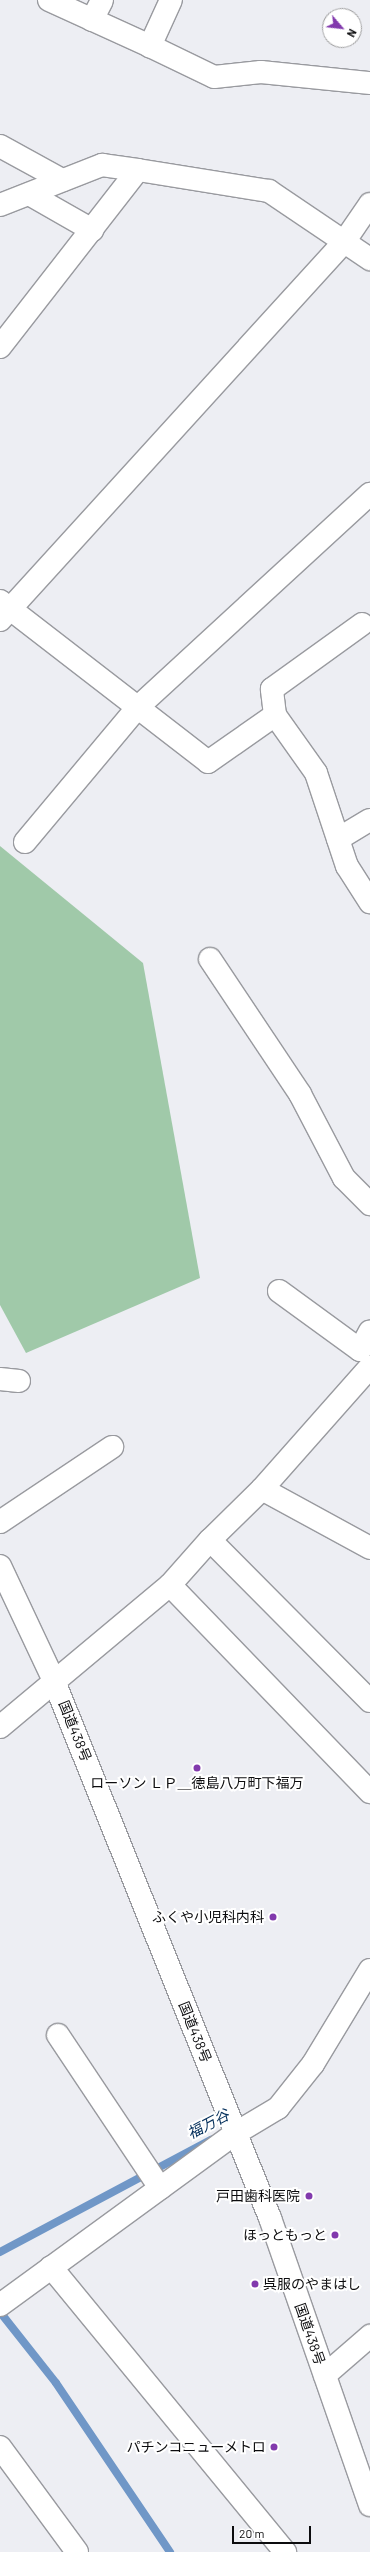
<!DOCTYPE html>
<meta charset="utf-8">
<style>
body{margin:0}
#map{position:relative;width:370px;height:2552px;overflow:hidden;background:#edeef3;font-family:Barlow,"Noto Sans JP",sans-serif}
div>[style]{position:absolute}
.green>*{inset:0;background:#a0c9a9}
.stream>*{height:8px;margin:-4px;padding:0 4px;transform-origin:4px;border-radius:4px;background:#7097c7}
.roads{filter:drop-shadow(1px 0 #999a9f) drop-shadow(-1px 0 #999a9f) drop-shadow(0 1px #999a9f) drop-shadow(0 -1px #999a9f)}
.minor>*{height:22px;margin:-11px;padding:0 11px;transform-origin:11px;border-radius:11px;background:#fff}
.highway>*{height:22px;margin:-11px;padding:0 11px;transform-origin:11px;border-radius:11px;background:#fff}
.dots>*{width:11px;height:11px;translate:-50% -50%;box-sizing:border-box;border:2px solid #fff;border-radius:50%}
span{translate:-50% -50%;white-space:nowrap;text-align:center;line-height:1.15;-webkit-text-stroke:4px #fff;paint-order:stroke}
.street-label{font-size:14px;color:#0c0c0e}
.poi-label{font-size:14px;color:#0c0c0e}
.right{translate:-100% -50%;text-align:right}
.left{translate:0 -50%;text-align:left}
.water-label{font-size:15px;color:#032e5a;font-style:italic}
.north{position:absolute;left:322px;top:8px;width:40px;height:40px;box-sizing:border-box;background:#fff;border:1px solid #9e9e9f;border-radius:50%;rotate:118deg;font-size:11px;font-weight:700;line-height:16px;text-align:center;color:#0c0c0e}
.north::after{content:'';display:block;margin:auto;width:14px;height:18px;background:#823aad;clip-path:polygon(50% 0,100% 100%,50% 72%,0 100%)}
.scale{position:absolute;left:232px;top:2526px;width:79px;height:18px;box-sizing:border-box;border:2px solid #0c0c0e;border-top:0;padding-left:5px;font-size:12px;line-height:14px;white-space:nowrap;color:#0c0c0e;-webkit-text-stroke:3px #fff;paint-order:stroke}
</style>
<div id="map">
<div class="green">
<div style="clip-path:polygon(0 846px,143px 963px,200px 1278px,26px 1353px,0 1305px)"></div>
</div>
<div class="stream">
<div style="left:0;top:2252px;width:239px;rotate:-28deg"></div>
<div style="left:0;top:2312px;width:90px;rotate:51.7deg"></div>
<div style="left:56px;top:2383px;width:204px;rotate:56deg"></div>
</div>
<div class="roads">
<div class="minor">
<div style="left:49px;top:0;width:111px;rotate:24.5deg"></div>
<div style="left:171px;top:0;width:51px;rotate:114.5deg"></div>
<div style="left:150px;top:46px;width:71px;rotate:25.8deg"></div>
<div style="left:214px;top:77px;width:47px;rotate:-6.1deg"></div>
<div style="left:261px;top:72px;width:110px;rotate:5.8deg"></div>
<div style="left:92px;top:20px;width:22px;rotate:-63deg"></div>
<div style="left:0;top:146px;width:71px;rotate:28.7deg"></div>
<div style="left:29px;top:194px;width:73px;rotate:29.7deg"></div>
<div style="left:0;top:205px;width:110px;rotate:-21.4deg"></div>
<div style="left:102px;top:165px;width:36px;rotate:8deg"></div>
<div style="left:138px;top:170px;width:133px;rotate:9.1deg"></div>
<div style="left:269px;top:191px;width:122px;rotate:34deg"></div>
<div style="left:0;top:347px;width:224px;rotate:-52.1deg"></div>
<div style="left:0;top:601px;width:263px;rotate:37.7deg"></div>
<div style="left:208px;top:762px;width:82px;rotate:-35deg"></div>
<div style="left:275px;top:715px;width:71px;rotate:54.7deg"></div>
<div style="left:316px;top:773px;width:98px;rotate:71.6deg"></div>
<div style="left:347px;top:866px;width:43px;rotate:57.4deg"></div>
<div style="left:0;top:620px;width:511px;rotate:-47.7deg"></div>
<div style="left:344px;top:242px;width:46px;rotate:-55.6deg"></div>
<div style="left:275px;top:715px;width:26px;rotate:-97deg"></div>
<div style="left:272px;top:689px;width:111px;rotate:-35.8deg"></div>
<div style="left:338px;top:839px;width:37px;rotate:-31deg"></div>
<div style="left:25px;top:842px;width:176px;rotate:-50.1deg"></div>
<div style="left:138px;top:707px;width:315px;rotate:-42.6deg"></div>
<div style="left:210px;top:959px;width:162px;rotate:56.3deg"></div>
<div style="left:300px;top:1094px;width:95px;rotate:62.4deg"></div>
<div style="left:344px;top:1178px;width:37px;rotate:45deg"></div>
<div style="left:279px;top:1291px;width:100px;rotate:36.1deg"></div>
<div style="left:360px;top:1350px;width:21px;rotate:-62deg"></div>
<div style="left:0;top:1379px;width:19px;rotate:6deg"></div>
<div style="left:262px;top:1489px;width:163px;rotate:-48.5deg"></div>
<div style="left:0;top:1522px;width:135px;rotate:-33.8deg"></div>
<div style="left:210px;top:1540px;width:227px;rotate:45.2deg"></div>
<div style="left:170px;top:1585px;width:288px;rotate:46deg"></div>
<div style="left:0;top:1727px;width:222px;rotate:-39.9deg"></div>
<div style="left:170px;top:1585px;width:60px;rotate:-48.4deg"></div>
<div style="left:210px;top:1540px;width:73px;rotate:-44.4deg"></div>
<div style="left:262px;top:1489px;width:123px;rotate:28.6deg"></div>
<div style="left:58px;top:2035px;width:184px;rotate:56.3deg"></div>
<div style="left:51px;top:2267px;width:369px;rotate:50.6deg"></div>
<div style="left:0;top:2305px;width:292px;rotate:-36.1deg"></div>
<div style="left:236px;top:2133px;width:49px;rotate:-30.8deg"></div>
<div style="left:278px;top:2108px;width:56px;rotate:-51.5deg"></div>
<div style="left:313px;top:2064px;width:110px;rotate:-58.8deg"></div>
<div style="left:325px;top:2375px;width:60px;rotate:-40.9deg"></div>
<div style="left:0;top:2447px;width:130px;rotate:53.7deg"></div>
</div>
<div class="highway">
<div style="left:0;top:1566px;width:127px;rotate:64.8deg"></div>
<div style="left:54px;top:1681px;width:579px;rotate:68.09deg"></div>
<div style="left:270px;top:2218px;width:304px;rotate:70.8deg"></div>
</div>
</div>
<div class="dots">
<div style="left:197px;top:1768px;background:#823aad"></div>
<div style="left:273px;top:1917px;background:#823aad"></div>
<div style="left:309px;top:2196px;background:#823aad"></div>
<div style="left:335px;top:2235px;background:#823aad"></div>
<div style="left:255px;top:2284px;background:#823aad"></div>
<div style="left:274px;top:2447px;background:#823aad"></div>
</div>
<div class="street-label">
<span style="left:75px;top:1731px;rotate:68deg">国道438号</span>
<span style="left:195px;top:2032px;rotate:68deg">国道438号</span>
<span style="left:310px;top:2334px;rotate:71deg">国道438号</span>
</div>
<div class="poi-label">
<span style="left:197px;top:1783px">ローソン ＬＰ＿徳島八万町下福万</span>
<span class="right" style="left:264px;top:1917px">ふくや小児科内科</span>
<span class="right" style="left:300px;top:2196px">戸田歯科医院</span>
<span class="right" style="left:327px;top:2235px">ほっともっと</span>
<span class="left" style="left:263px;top:2284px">呉服のやまはし</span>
<span class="right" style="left:266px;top:2447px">パチンコニューメトロ</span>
</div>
<div class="water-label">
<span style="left:208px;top:2124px;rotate:-28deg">福万谷</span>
</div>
<div class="north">N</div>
<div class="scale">20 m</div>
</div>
